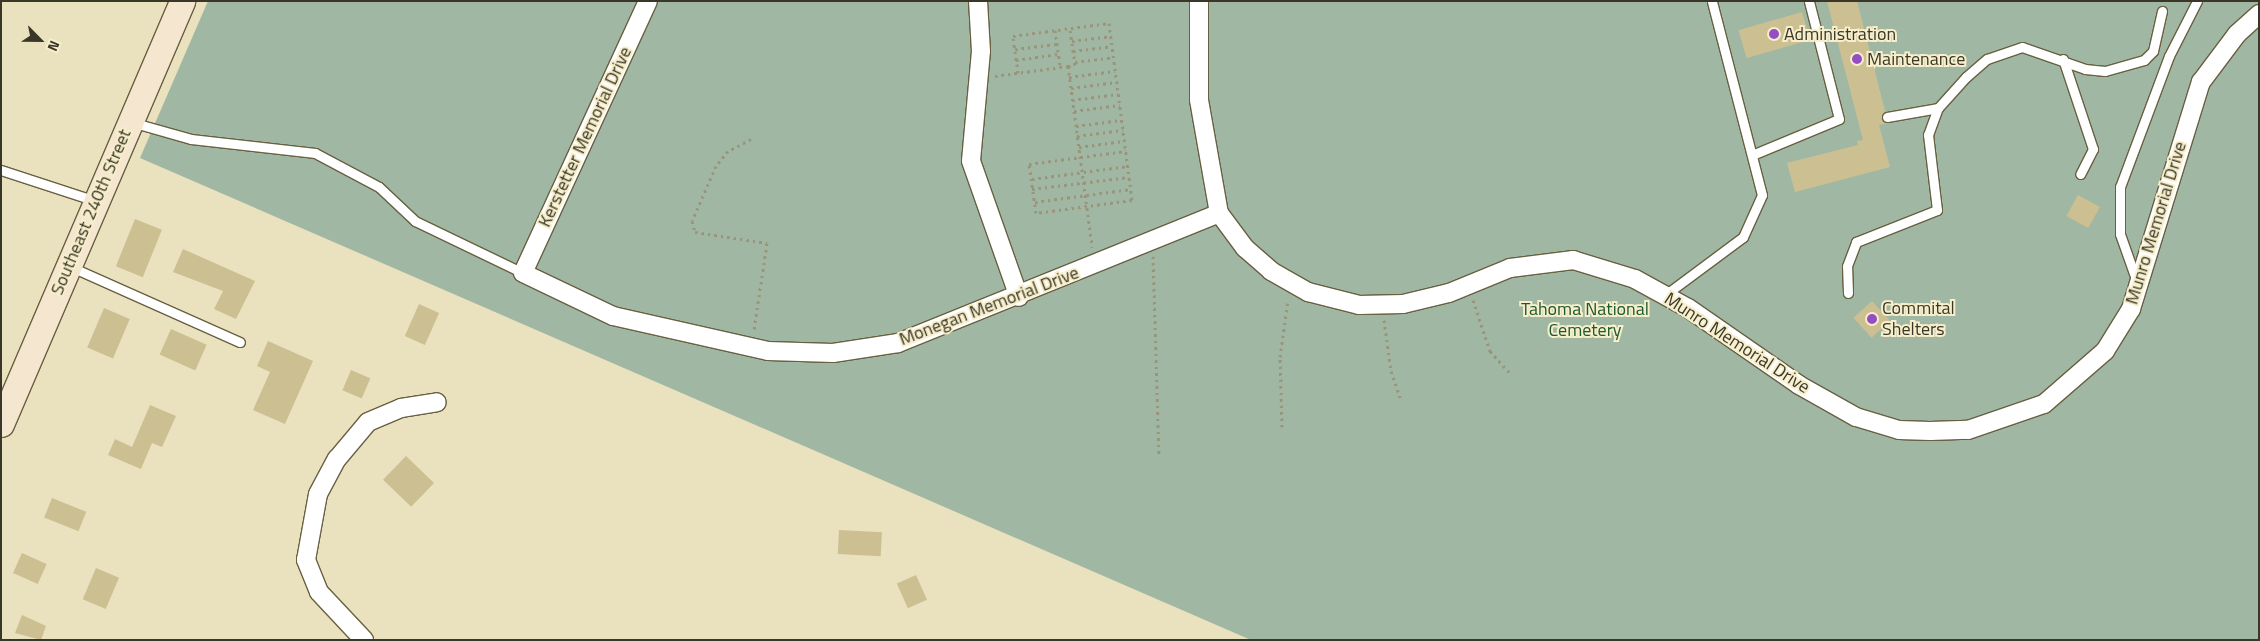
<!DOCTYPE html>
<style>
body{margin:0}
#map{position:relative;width:2260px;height:641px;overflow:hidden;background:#eae1be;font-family:"Titillium Web",sans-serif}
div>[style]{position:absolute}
.green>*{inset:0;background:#a0b8a3}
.building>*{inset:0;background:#ccc092;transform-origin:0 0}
.path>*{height:3px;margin-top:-1.5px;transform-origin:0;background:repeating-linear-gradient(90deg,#9a947a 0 2.5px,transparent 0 6.5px)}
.roads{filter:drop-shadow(1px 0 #686041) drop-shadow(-1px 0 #686041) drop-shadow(0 1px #686041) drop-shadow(0 -1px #686041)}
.lane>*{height:9px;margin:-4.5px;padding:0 4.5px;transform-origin:4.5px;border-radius:4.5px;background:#fff}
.street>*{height:18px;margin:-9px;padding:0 9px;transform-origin:9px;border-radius:9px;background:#fff}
.secondary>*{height:25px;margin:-12.5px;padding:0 12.5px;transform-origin:12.5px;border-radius:12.5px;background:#f5e7cf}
.dots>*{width:14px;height:14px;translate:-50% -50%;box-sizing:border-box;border:2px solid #f7eecb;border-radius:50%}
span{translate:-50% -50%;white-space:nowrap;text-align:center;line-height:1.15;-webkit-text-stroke:4px #f7eecb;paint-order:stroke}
.poi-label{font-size:18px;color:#3a3729}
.left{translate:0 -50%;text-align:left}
.street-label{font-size:18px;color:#3a3729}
.park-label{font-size:18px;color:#1c582d}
.frame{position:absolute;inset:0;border:2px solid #3a3729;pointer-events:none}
.north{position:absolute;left:15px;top:15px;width:50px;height:50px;-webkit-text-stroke:4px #f7eecb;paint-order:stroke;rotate:113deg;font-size:14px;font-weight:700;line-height:20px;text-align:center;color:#3a3729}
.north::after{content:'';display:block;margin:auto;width:18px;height:22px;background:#3a3729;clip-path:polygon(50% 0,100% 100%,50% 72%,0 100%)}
</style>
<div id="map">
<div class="green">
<div style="clip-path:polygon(208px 1px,2259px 1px,2259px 640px,1251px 640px,140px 158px)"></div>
</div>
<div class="building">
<div style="clip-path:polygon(1827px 1px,1857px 1px,1885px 111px,1881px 119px,1888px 123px,1879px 125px,1890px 167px,1795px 192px,1787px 163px,1858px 145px,1857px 141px,1863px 140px)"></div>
<div style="left:1802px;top:12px;width:29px;height:66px;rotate:74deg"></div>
<div style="left:2078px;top:195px;width:25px;height:24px;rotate:29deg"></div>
<div style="left:135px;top:219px;width:29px;height:51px;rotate:22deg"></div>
<div style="clip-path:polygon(183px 249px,255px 281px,236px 319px,214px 309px,223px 291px,173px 272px)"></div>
<div style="left:1872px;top:301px;width:27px;height:25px;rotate:48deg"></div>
<div style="left:419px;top:304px;width:22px;height:35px;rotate:24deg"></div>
<div style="left:104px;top:308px;width:28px;height:43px;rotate:23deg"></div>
<div style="left:171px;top:329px;width:39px;height:28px;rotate:24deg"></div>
<div style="clip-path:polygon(268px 341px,313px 361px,285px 424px,253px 410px,270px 372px,257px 366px)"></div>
<div style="left:351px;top:370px;width:21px;height:22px;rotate:23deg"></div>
<div style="clip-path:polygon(150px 405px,176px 416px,162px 447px,152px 443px,141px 469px,108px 455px,115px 439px,132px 447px)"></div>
<div style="left:406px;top:456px;width:39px;height:33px;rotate:44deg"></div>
<div style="left:52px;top:498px;width:37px;height:21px;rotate:22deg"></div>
<div style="left:839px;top:530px;width:43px;height:24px;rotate:3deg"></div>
<div style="left:22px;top:553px;width:27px;height:22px;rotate:24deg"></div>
<div style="left:96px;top:568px;width:25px;height:34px;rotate:23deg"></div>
<div style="left:916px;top:575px;width:27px;height:21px;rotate:66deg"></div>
<div style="clip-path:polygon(22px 615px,46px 626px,41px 640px,15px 633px)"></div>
</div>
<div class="path">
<div style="left:1055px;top:30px;width:37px;rotate:82deg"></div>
<div style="left:1072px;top:41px;width:39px;rotate:-7deg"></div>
<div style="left:1015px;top:49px;width:42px;rotate:-6.8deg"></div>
<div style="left:1073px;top:51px;width:39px;rotate:-7deg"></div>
<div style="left:1016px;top:60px;width:42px;rotate:-8.1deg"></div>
<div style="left:1075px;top:62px;width:38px;rotate:-7deg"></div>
<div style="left:1068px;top:66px;width:7px;rotate:-8deg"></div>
<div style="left:1075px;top:65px;width:36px;rotate:-98deg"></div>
<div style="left:1018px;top:73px;width:37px;rotate:-98deg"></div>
<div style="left:1013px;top:36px;width:97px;rotate:-7.7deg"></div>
<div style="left:1109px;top:23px;width:178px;rotate:82.6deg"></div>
<div style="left:1132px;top:200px;width:97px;rotate:172.3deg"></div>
<div style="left:1036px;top:213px;width:49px;rotate:-98.1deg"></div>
<div style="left:1029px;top:164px;width:98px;rotate:-7.6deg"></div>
<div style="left:995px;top:76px;width:74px;rotate:-7.8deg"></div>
<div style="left:1068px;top:66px;width:183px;rotate:82.4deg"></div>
<div style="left:1069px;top:77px;width:46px;rotate:-7.4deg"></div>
<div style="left:1071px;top:88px;width:46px;rotate:-7.4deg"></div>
<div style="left:1072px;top:100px;width:46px;rotate:-7.4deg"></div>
<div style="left:1074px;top:111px;width:46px;rotate:-7.4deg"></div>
<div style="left:1076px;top:126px;width:45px;rotate:-7.6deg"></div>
<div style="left:1077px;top:136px;width:46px;rotate:-7.4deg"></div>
<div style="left:751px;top:139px;width:26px;rotate:152deg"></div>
<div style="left:728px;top:151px;width:19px;rotate:129deg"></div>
<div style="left:716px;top:166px;width:60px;rotate:113.6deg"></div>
<div style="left:692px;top:221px;width:11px;rotate:75deg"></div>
<div style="left:695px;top:232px;width:73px;rotate:8.7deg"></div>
<div style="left:767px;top:243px;width:88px;rotate:98.5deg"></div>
<div style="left:1079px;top:147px;width:45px;rotate:-7.6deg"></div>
<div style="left:1032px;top:179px;width:97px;rotate:-7.7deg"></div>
<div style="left:1032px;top:189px;width:98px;rotate:-7.1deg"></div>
<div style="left:1035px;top:202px;width:97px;rotate:-7.7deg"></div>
<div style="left:1153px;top:256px;width:200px;rotate:88.3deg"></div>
<div style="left:1473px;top:300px;width:54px;rotate:71.6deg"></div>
<div style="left:1490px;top:351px;width:30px;rotate:48deg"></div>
<div style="left:1384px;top:320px;width:51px;rotate:82.2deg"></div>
<div style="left:1391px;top:371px;width:28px;rotate:71deg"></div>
<div style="left:1282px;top:427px;width:70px;rotate:-91.6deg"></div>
<div style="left:1280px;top:357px;width:58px;rotate:-82deg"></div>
</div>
<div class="roads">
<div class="lane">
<div style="left:2063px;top:59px;width:95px;rotate:71.6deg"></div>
<div style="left:2093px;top:149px;width:28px;rotate:117deg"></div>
<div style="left:1887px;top:117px;width:52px;rotate:-10deg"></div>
<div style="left:131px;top:122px;width:62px;rotate:15.8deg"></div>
<div style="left:191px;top:139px;width:125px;rotate:6.4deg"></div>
<div style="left:315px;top:153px;width:72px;rotate:28deg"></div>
<div style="left:379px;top:187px;width:50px;rotate:43.4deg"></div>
<div style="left:415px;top:221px;width:120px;rotate:25.7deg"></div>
<div style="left:1752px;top:155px;width:94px;rotate:-22.5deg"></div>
<div style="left:1839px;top:119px;width:122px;rotate:-104.3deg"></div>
<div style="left:1px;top:170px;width:100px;rotate:18.1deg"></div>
<div style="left:69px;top:266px;width:187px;rotate:24deg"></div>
<div style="left:2137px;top:282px;width:51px;rotate:-109.5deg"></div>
<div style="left:2120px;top:234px;width:47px;rotate:-90deg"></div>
<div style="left:2120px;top:187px;width:140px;rotate:-69.5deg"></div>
<div style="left:2169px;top:56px;width:62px;rotate:-63deg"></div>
<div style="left:1848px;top:293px;width:27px;rotate:-92deg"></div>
<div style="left:1847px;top:266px;width:26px;rotate:-69deg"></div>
<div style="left:1856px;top:242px;width:87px;rotate:-21.6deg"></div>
<div style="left:1937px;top:210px;width:76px;rotate:-96.8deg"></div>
<div style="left:1928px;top:135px;width:29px;rotate:-70deg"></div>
<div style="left:1938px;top:108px;width:42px;rotate:-47.9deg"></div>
<div style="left:1966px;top:77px;width:28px;rotate:-41deg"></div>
<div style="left:1987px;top:59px;width:37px;rotate:-19deg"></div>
<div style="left:2022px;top:47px;width:67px;rotate:19.2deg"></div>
<div style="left:2085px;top:69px;width:20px;rotate:6deg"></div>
<div style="left:2105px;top:71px;width:41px;rotate:-15.8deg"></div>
<div style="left:2144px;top:60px;width:13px;rotate:-45deg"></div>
<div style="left:2153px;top:51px;width:41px;rotate:-77.3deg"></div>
<div style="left:1665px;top:295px;width:97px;rotate:-36.6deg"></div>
<div style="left:1743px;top:237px;width:46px;rotate:-65.7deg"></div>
<div style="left:1762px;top:195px;width:200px;rotate:-104.5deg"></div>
</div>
<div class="street">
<div style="left:648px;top:1px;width:299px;rotate:114.7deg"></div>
<div style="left:523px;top:273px;width:100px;rotate:25.5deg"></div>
<div style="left:613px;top:316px;width:159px;rotate:12.7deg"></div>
<div style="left:768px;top:351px;width:65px;rotate:1.8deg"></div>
<div style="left:833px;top:353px;width:66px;rotate:-8.7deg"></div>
<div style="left:898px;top:343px;width:346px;rotate:-22deg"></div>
<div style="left:978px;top:1px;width:50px;rotate:86.6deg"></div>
<div style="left:981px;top:51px;width:110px;rotate:95.2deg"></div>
<div style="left:971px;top:161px;width:144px;rotate:70.6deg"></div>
<div style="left:1199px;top:1px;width:99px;rotate:90deg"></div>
<div style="left:1199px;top:100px;width:115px;rotate:80deg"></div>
<div style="left:1219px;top:213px;width:44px;rotate:53.4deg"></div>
<div style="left:1245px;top:248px;width:35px;rotate:41deg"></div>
<div style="left:1271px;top:271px;width:43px;rotate:29.6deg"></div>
<div style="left:1308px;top:292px;width:53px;rotate:14.3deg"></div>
<div style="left:1359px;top:305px;width:44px;rotate:-1.3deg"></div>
<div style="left:1403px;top:304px;width:47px;rotate:-13.4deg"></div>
<div style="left:1449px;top:293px;width:66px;rotate:-22.3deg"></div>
<div style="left:1510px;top:268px;width:64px;rotate:-7.2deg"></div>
<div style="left:1573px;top:260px;width:65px;rotate:17deg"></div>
<div style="left:1635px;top:279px;width:60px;rotate:28.7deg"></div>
<div style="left:1688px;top:308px;width:135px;rotate:34.7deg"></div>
<div style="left:1799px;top:385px;width:65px;rotate:29.3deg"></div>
<div style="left:1856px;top:417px;width:45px;rotate:16.8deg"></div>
<div style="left:1899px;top:430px;width:31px;rotate:2deg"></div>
<div style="left:1930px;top:431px;width:38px;rotate:-2deg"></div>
<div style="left:1968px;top:430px;width:80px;rotate:-18.9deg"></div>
<div style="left:2044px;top:404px;width:81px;rotate:-41deg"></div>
<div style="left:2105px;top:351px;width:49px;rotate:-58.2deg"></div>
<div style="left:2131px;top:309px;width:238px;rotate:-72.9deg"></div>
<div style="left:2201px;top:82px;width:60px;rotate:-53.1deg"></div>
<div style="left:2237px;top:34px;width:30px;rotate:-42deg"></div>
<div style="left:364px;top:640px;width:66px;rotate:-133.2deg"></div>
<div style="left:319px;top:592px;width:35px;rotate:-112deg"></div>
<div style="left:306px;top:560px;width:67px;rotate:-79.7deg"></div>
<div style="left:318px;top:494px;width:40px;rotate:-62deg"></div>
<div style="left:337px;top:459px;width:48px;rotate:-50deg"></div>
<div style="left:368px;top:422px;width:36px;rotate:-23deg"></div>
<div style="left:401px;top:408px;width:36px;rotate:-9deg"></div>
</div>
<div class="secondary">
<div style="left:1px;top:424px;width:460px;rotate:-66.8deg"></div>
</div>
</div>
<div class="dots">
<div style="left:1774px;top:34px;background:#954ec2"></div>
<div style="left:1857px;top:59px;background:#954ec2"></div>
<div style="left:1872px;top:319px;background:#954ec2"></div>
</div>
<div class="poi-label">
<span class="left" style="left:1784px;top:34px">Administration</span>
<span class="left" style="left:1867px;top:59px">Maintenance</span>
<span class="left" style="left:1882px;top:319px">Commital<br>Shelters</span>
</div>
<div class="street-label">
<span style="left:585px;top:137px;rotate:-65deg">Kerstetter Memorial Drive</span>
<span style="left:91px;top:212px;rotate:-67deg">Southeast 240th Street</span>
<span style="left:2156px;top:223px;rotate:-73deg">Munro Memorial Drive</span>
<span style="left:989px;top:306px;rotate:-21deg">Monegan Memorial Drive</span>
<span style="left:1737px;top:343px;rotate:33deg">Munro Memorial Drive</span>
</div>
<div class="park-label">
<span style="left:1585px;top:320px">Tahoma National<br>Cemetery</span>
</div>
<div class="frame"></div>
<div class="north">N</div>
</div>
